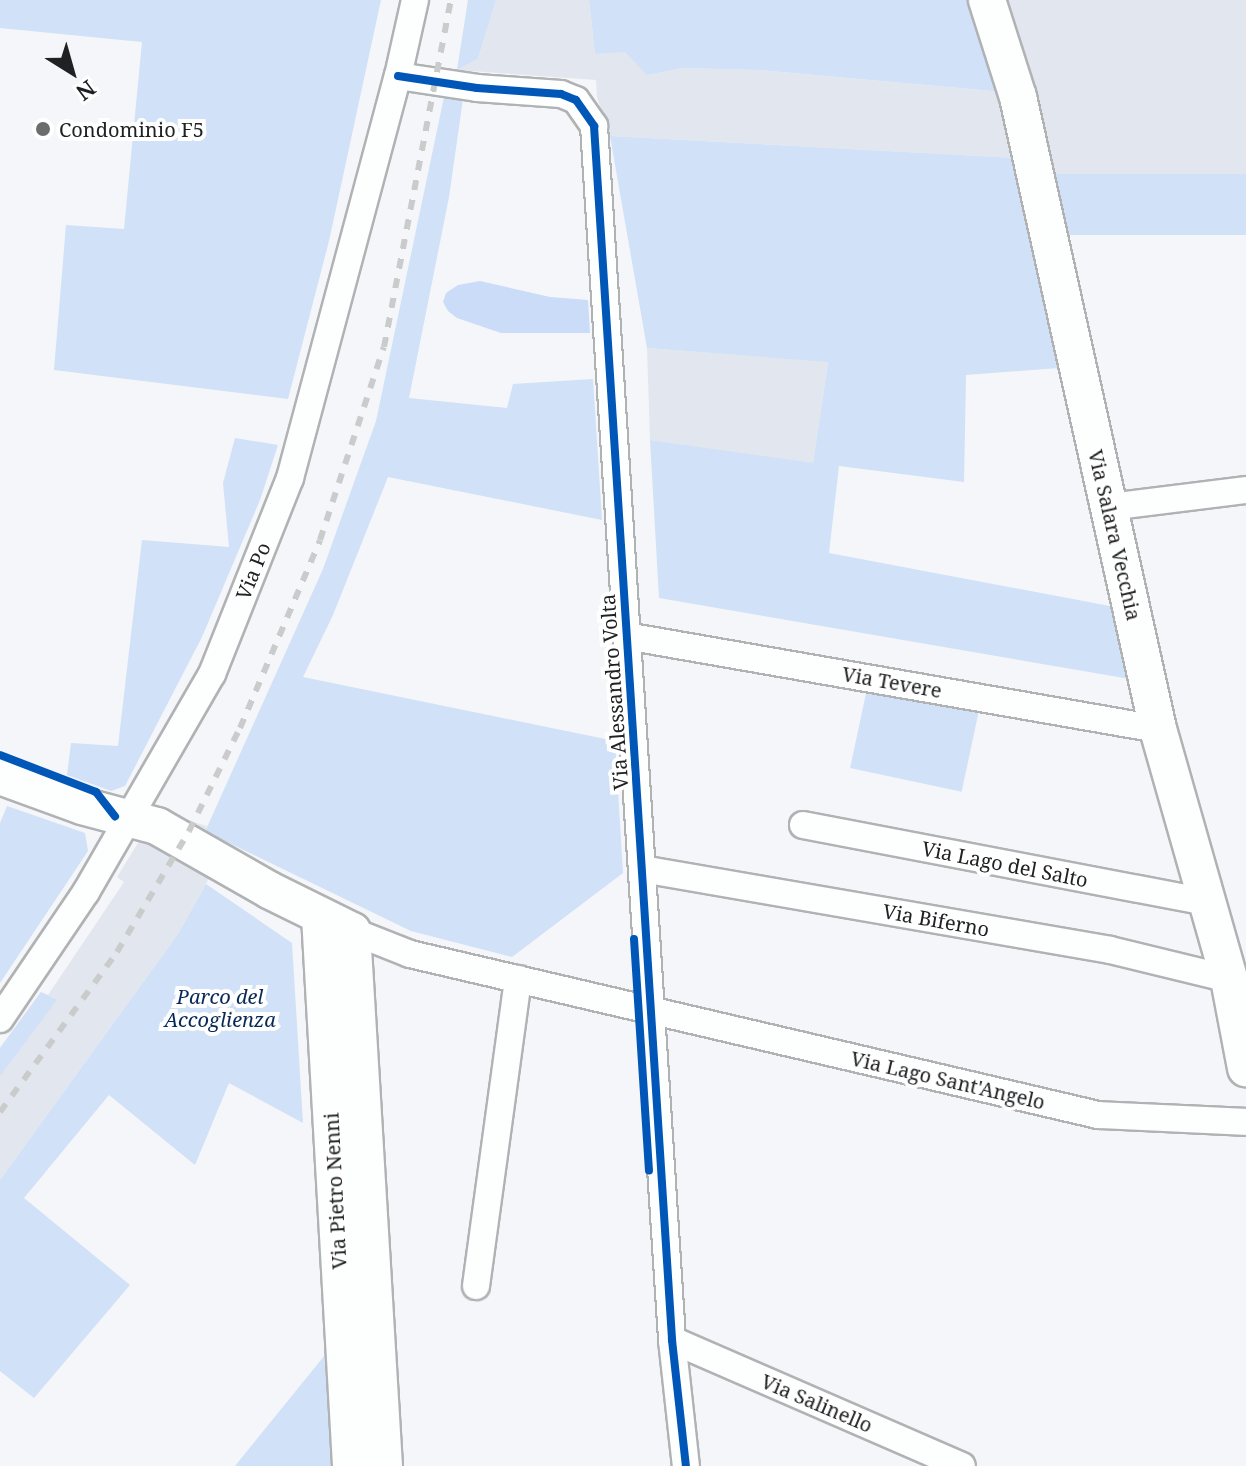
<!DOCTYPE html>
<style>
body{margin:0}
#map{position:relative;width:1246px;height:1466px;overflow:hidden;background:#f4f6f9;font-family:"Noto Serif",serif}
div>[style]{position:absolute}
.built>*{inset:0;background:#e2e7ef}
.green>*{inset:0;background:#d1e1f7;transform-origin:0 0}
.forest>*{inset:0;background:#cadcf7}
.roads{filter:drop-shadow(2px 0 #b1b2b4) drop-shadow(-2px 0 #b1b2b4) drop-shadow(0 2px #b1b2b4) drop-shadow(0 -2px #b1b2b4)}
.street>*{height:26px;margin:-13px;padding:0 13px;transform-origin:13px;border-radius:13px;background:#fdfefe}
.secondary>*{height:36px;margin:-18px;padding:0 18px;transform-origin:18px;border-radius:18px;background:#fdfefe}
.rail>*{height:6px;margin-top:-3px;transform-origin:0;background:repeating-linear-gradient(90deg,#cacbcb 0 10px,transparent 0 20px)}
.cycleway>*{height:8px;margin:-4px;padding:0 4px;transform-origin:4px;border-radius:4px;background:#0057b8}
.dots>*{width:22px;height:22px;translate:-50% -50%;box-sizing:border-box;border:4px solid #fff;border-radius:50%}
span{translate:-50% -50%;white-space:nowrap;text-align:center;line-height:1.15;-webkit-text-stroke:8px #fff;paint-order:stroke}
.poi-label{font-size:20px;color:#202123}
.left{translate:0 -50%;text-align:left}
.street-label{font-size:20px;color:#202123}
.park-label{font-size:20px;color:#082957;font-style:italic}
.north{position:absolute;left:32px;top:32px;width:80px;height:80px;-webkit-text-stroke:6px #fff;paint-order:stroke;rotate:143deg;font-size:22px;font-weight:700;line-height:32px;text-align:center;color:#202123}
.north::after{content:'';display:block;margin:auto;width:28px;height:36px;background:#202123;clip-path:polygon(50% 0,100% 100%,50% 72%,0 100%)}
</style>
<div id="map">
<div class="built">
<div style="clip-path:polygon(496px 0,589px 0,595px 54px,625px 51px,647px 75px,683px 68px,758px 70px,1004px 92px,1016px 158px,610px 136px,597px 97px,596px 80px,457px 70px,478px 59px)"></div>
<div style="clip-path:polygon(1004px 0,1246px 0,1246px 174px,1054px 185px)"></div>
<div style="clip-path:polygon(647px 348px,828px 361px,813px 464px,650px 440px)"></div>
<div style="clip-path:polygon(182px 819px,207px 826px,204px 834px,227px 842px,206px 884px,178px 934px,0 1180px,0 1048px,41px 992px,48px 995px,124px 882px,117px 877px,144px 833px,167px 845px)"></div>
</div>
<div class="green">
<div style="clip-path:polygon(0 0,381px 0,329px 241px,288px 399px,54px 370px,66px 225px,124px 229px,142px 42px,0 28px)"></div>
<div style="clip-path:polygon(468px 0,496px 0,478px 59px,457px 70px)"></div>
<div style="clip-path:polygon(589px 0,975px 0,1004px 92px,758px 70px,683px 68px,647px 75px,625px 52px,595px 54px)"></div>
<div style="clip-path:polygon(444px 97px,463px 99px,449px 197px,409px 398px,507px 408px,513px 384px,593px 379px,602px 520px,388px 477px,333px 615px,303px 677px,615px 741px,623px 873px,512px 957px,411px 931px,227px 842px,204px 834px,323px 569px,376px 421px)"></div>
<div style="clip-path:polygon(610px 136px,1016px 158px,1059px 368px,966px 375px,964px 482px,839px 466px,829px 553px,1115px 607px,1130px 679px,659px 598px,650px 440px,813px 463px,828px 362px,647px 348px)"></div>
<div style="left:1246px;top:174px;width:61px;height:192px;rotate:90deg"></div>
<div style="clip-path:polygon(235px 438px,278px 445px,260px 500px,202px 637px,125px 786px,111px 791px,67px 775px,71px 743px,118px 746px,142px 540px,229px 547px,223px 483px)"></div>
<div style="left:868px;top:684px;width:114px;height:86px;rotate:12deg"></div>
<div style="clip-path:polygon(7px 806px,85px 833px,88px 851px,0 983px,0 823px)"></div>
<div style="clip-path:polygon(206px 884px,292px 943px,303px 1123px,229px 1083px,195px 1165px,109px 1095px,24px 1198px,130px 1285px,34px 1398px,0 1371px,0 1180px,178px 934px)"></div>
<div style="clip-path:polygon(41px 992px,57px 1000px,0 1076px,0 1048px)"></div>
<div style="clip-path:polygon(325px 1355px,332px 1355px,338px 1466px,235px 1466px)"></div>
</div>
<div class="forest">
<div style="clip-path:polygon(480px 281px,550px 297px,588px 300px,590px 333px,501px 333px,457px 318px,448px 311px,443px 302px,446px 293px,458px 285px)"></div>
</div>
<div class="roads">
<div class="street">
<div style="left:398px;top:76px;width:80px;rotate:8.6deg"></div>
<div style="left:477px;top:88px;width:84px;rotate:4.1deg"></div>
<div style="left:561px;top:94px;width:16px;rotate:22deg"></div>
<div style="left:576px;top:100px;width:32px;rotate:55deg"></div>
<div style="left:594px;top:126px;width:1217px;rotate:86.32deg"></div>
<div style="left:672px;top:1340px;width:127px;rotate:83.7deg"></div>
<div style="left:1109px;top:507px;width:138px;rotate:-7.1deg"></div>
<div style="left:626px;top:636px;width:540px;rotate:9.92deg"></div>
<div style="left:803px;top:825px;width:411px;rotate:10.8deg"></div>
<div style="left:642px;top:869px;width:475px;rotate:9.8deg"></div>
<div style="left:1110px;top:950px;width:122px;rotate:13.7deg"></div>
<div style="left:352px;top:931px;width:62px;rotate:21.6deg"></div>
<div style="left:410px;top:954px;width:707px;rotate:13.17deg"></div>
<div style="left:1098px;top:1115px;width:148px;rotate:2.7deg"></div>
<div style="left:0;top:1019px;width:153px;rotate:-55.9deg"></div>
<div style="left:86px;top:892px;width:252px;rotate:-60deg"></div>
<div style="left:212px;top:674px;width:211px;rotate:-68.3deg"></div>
<div style="left:290px;top:478px;width:416px;rotate:-75deg"></div>
<div style="left:398px;top:76px;width:78px;rotate:-77.4deg"></div>
<div style="left:476px;top:1286px;width:310px;rotate:-82.2deg"></div>
<div style="left:672px;top:1340px;width:316px;rotate:23.5deg"></div>
</div>
<div class="secondary">
<div style="left:987px;top:0;width:102px;rotate:72.3deg"></div>
<div style="left:1018px;top:97px;width:647px;rotate:77.51deg"></div>
<div style="left:1158px;top:729px;width:260px;rotate:74.1deg"></div>
<div style="left:1229px;top:979px;width:91px;rotate:79.2deg"></div>
<div style="left:0;top:776px;width:87px;rotate:20.1deg"></div>
<div style="left:82px;top:806px;width:78px;rotate:14.9deg"></div>
<div style="left:157px;top:826px;width:129px;rotate:29.7deg"></div>
<div style="left:269px;top:890px;width:93px;rotate:26.3deg"></div>
<div style="left:352px;top:931px;width:536px;rotate:86.58deg"></div>
<div style="left:320px;top:916px;width:551px;rotate:86.77deg"></div>
</div>
</div>
<div class="rail">
<div style="left:0;top:1112px;width:198px;rotate:-53.8deg"></div>
<div style="left:117px;top:952px;width:141px;rotate:-59.2deg"></div>
<div style="left:189px;top:831px;width:115px;rotate:-63.7deg"></div>
<div style="left:240px;top:728px;width:204px;rotate:-66.9deg"></div>
<div style="left:320px;top:540px;width:203px;rotate:-71.7deg"></div>
<div style="left:384px;top:347px;width:353px;rotate:-79.1deg"></div>
</div>
<div class="cycleway">
<div style="left:398px;top:76px;width:80px;rotate:8.6deg"></div>
<div style="left:477px;top:88px;width:84px;rotate:4.1deg"></div>
<div style="left:561px;top:94px;width:16px;rotate:22deg"></div>
<div style="left:576px;top:100px;width:32px;rotate:55deg"></div>
<div style="left:594px;top:126px;width:1217px;rotate:86.32deg"></div>
<div style="left:672px;top:1340px;width:127px;rotate:83.7deg"></div>
<div style="left:0;top:755px;width:103px;rotate:21.1deg"></div>
<div style="left:96px;top:792px;width:31px;rotate:52deg"></div>
<div style="left:634px;top:939px;width:232px;rotate:86.3deg"></div>
</div>
<div class="dots">
<div style="left:43px;top:129px;background:#6a6c6e"></div>
</div>
<div class="poi-label">
<span class="left" style="left:59px;top:129px">Condominio F5</span>
</div>
<div class="street-label">
<span style="left:1115px;top:535px;rotate:77deg">Via Salara Vecchia</span>
<span style="left:253px;top:571px;rotate:-68deg">Via Po</span>
<span style="left:892px;top:682px;rotate:10deg">Via Tevere</span>
<span style="left:614px;top:692px;rotate:-94deg">Via Alessandro Volta</span>
<span style="left:1005px;top:864px;rotate:11deg">Via Lago del Salto</span>
<span style="left:936px;top:920px;rotate:10deg">Via Biferno</span>
<span style="left:948px;top:1080px;rotate:13deg">Via Lago Sant'Angelo</span>
<span style="left:335px;top:1191px;rotate:-93deg">Via Pietro Nenni</span>
<span style="left:817px;top:1403px;rotate:23deg">Via Salinello</span>
</div>
<div class="park-label">
<span style="left:220px;top:1008px">Parco del<br>Accoglienza</span>
</div>
<div class="north">N</div>
</div>
